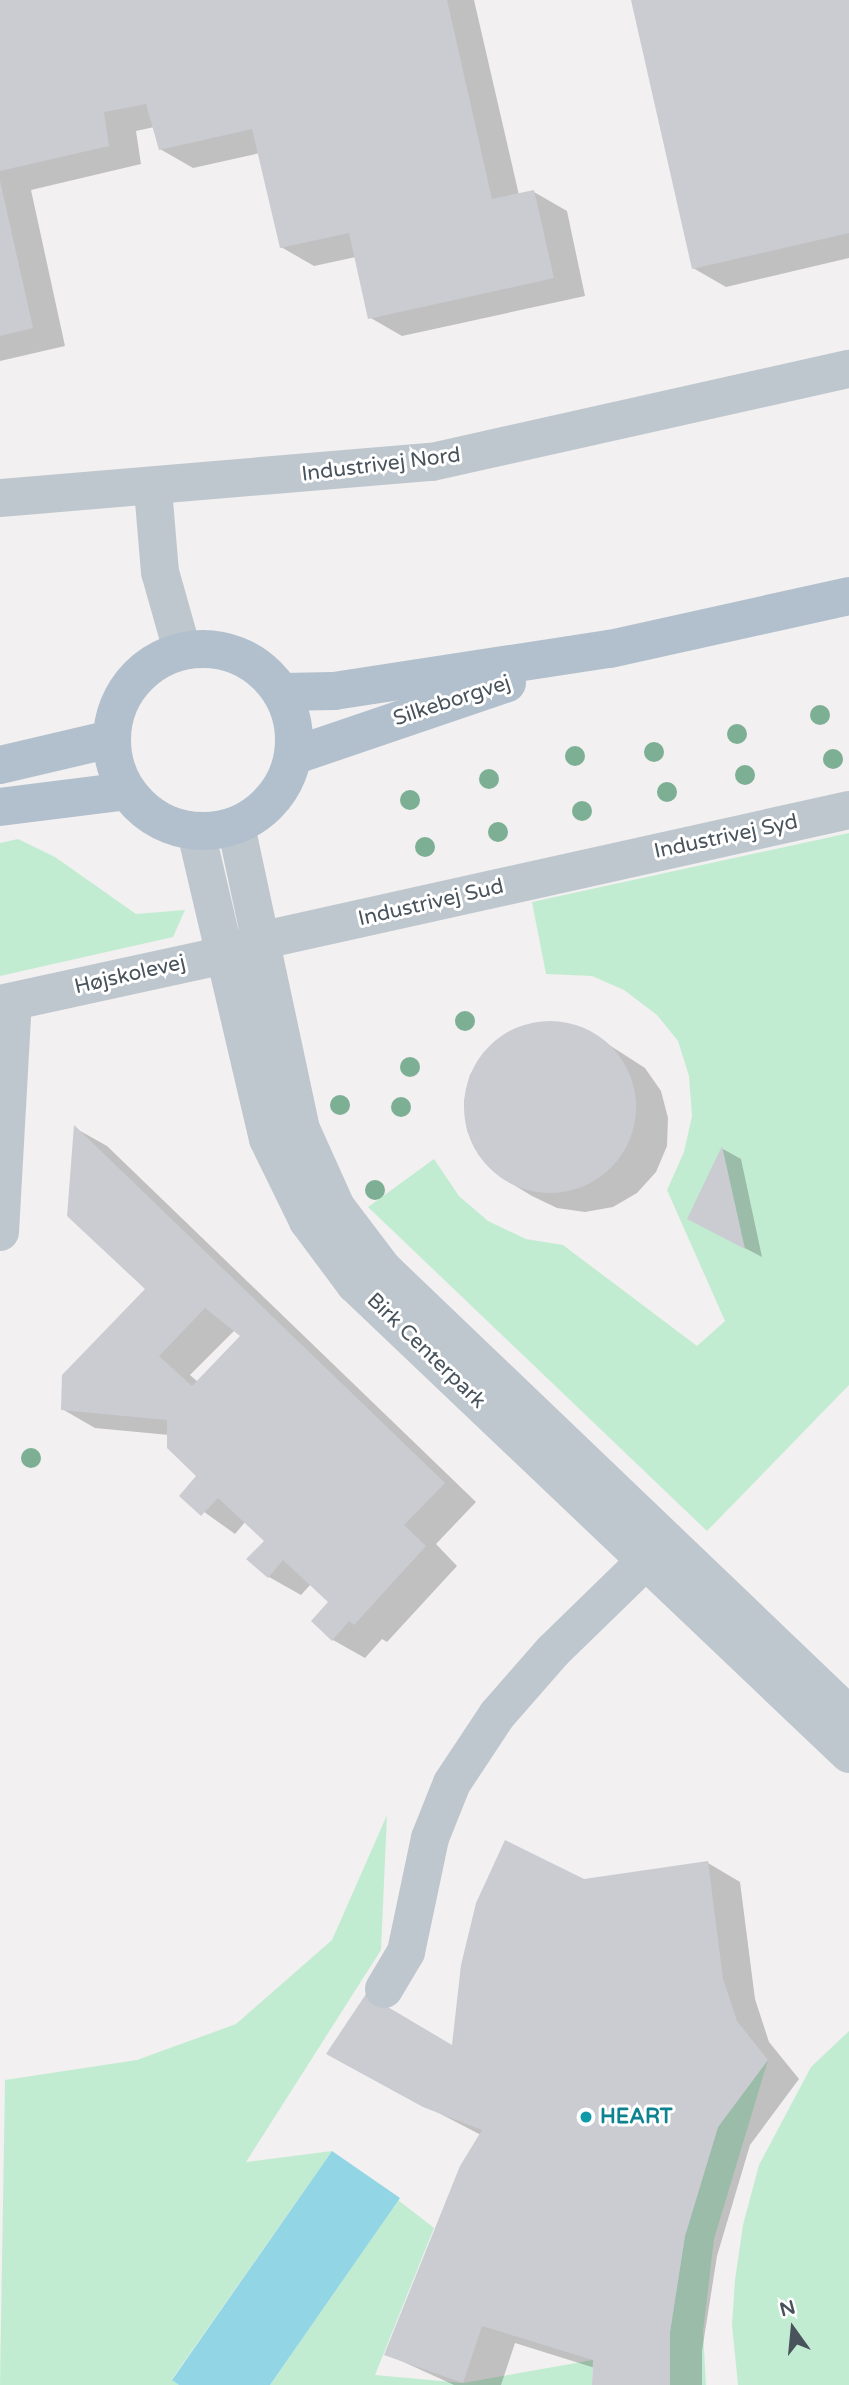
<!DOCTYPE html>
<meta charset="utf-8">
<style>
body{margin:0}
#map{position:relative;width:849px;height:2385px;overflow:hidden;background:#f2f0f0;font-family:"Varela Round",sans-serif}
div>[style]{position:absolute}
.green>*{inset:0;background:#c2ecd2}
.water>*{inset:0;background:#92d6e6}
.shadow>*{inset:0;background:#0003}
.building>*{inset:0;background:#caccd2}
.round{border-radius:50%}
.minor>*{height:38px;margin:-19px;padding:0 19px;transform-origin:19px;border-radius:19px;background:#bfc7ce}
.major>*{height:38px;margin:-19px;padding:0 19px;transform-origin:19px;border-radius:19px;background:#b2c0cd}
.major>.ring{margin:-19px;padding:0;box-sizing:content-box;background:none;border:38px solid #b2c0cd;border-radius:50%}
.trees>*{width:20px;height:20px;margin:-10px;border-radius:50%;background:#7daf95}
.dots>*{width:19px;height:19px;translate:-50% -50%;box-sizing:border-box;border:4px solid #fff;border-radius:50%}
span{translate:-50% -50%;white-space:nowrap;text-align:center;line-height:1.15;-webkit-text-stroke:6px #fff;paint-order:stroke}
.street-label{font-size:21px;color:#49535c}
.culture-label{font-size:21px;color:#0d838f;font-weight:700}
.left{translate:0 -50%;text-align:left}
.north{position:absolute;left:758px;top:2294px;width:70px;height:70px;-webkit-text-stroke:5px #fff;paint-order:stroke;rotate:345deg;font-size:19px;font-weight:700;line-height:28px;text-align:center;color:#49535c}
.north::after{content:'';display:block;margin:auto;width:24px;height:32px;background:#49535c;clip-path:polygon(50% 0,100% 100%,50% 72%,0 100%)}
</style>
<div id="map">
<div class="green">
<div style="clip-path:polygon(849px 833px,849px 1385px,707px 1531px,368px 1207px,434px 1159px,459px 1196px,488px 1221px,526px 1239px,563px 1245px,697px 1346px,725px 1321px,667px 1190px,684px 1152px,692px 1116px,689px 1076px,678px 1041px,657px 1015px,624px 990px,592px 976px,546px 974px,532px 902px)"></div>
<div style="clip-path:polygon(18px 839px,55px 857px,136px 914px,185px 910px,173px 937px,0 976px,0 843px)"></div>
<div style="clip-path:polygon(387px 1815px,381px 1950px,246px 2162px,332px 2151px,172px 2379px,179px 2385px,0 2385px,5px 2080px,137px 2060px,236px 2024px,332px 1940px)"></div>
<div style="clip-path:polygon(849px 2031px,849px 2385px,738px 2385px,732px 2325px,735px 2280px,743px 2225px,759px 2165px,811px 2067px)"></div>
<div style="clip-path:polygon(768px 2060px,714px 2239px,703px 2332px,706px 2385px,670px 2385px,670px 2332px,685px 2236px,718px 2127px)"></div>
<div style="clip-path:polygon(398px 2200px,434px 2228px,375px 2375px,463px 2383px,593px 2360px,592px 2385px,270px 2385px)"></div>
</div>
<div class="water">
<div style="clip-path:polygon(332px 2151px,400px 2198px,270px 2385px,179px 2385px,172px 2380px)"></div>
</div>
<div class="shadow">
<div style="clip-path:polygon(0 0,474px 0,519px 195px,534px 192px,567px 211px,585px 296px,402px 336px,369px 317px,356px 257px,314px 266px,281px 247px,260px 153px,193px 168px,160px 149px,154px 127px,136px 131px,141px 164px,31px 190px,65px 346px,0 361px)"></div>
<div style="clip-path:polygon(633px 0,849px 0,849px 258px,726px 287px,693px 268px)"></div>
<div style="clip-path:polygon(562px 1023px,589px 1032px,645px 1068px,661px 1091px,668px 1118px,667px 1146px,656px 1172px,637px 1193px,613px 1207px,585px 1212px,557px 1208px,532px 1196px,499px 1176px,479px 1155px,467px 1130px,464px 1102px,470px 1075px,486px 1051px,507px 1033px,534px 1024px)"></div>
<div style="clip-path:polygon(evenodd,75px 1128px,107px 1146px,476px 1502px,436px 1544px,457px 1566px,387px 1642px,382px 1639px,365px 1658px,333px 1640px,331px 1602px,311px 1584px,301px 1595px,269px 1577px,267px 1541px,246px 1521px,235px 1534px,182px 1496px,198px 1476px,169px 1435px,95px 1428px,62px 1409px,148px 1289px,75px 1128px,235px 1330px,243px 1336px,198px 1382px,190px 1375px,235px 1330px)"></div>
<div style="clip-path:polygon(723px 1149px,741px 1159px,762px 1257px,689px 1219px)"></div>
<div style="clip-path:polygon(708px 1863px,740px 1882px,755px 1999px,769px 2042px,799px 2079px,750px 2145px,717px 2256px,702px 2351px,702px 2385px,594px 2385px,595px 2368px,515px 2343px,501px 2385px,454px 2385px,386px 2354px,481px 2135px,360px 2072px,454px 2047px,584px 1880px)"></div>
</div>
<div class="building">
<div style="clip-path:polygon(0 0,447px 0,492px 199px,534px 190px,554px 278px,368px 319px,349px 233px,280px 248px,252px 129px,159px 150px,146px 104px,104px 112px,109px 146px,0 171px)"></div>
<div style="clip-path:polygon(631px 0,849px 0,849px 233px,692px 269px)"></div>
<div style="clip-path:polygon(0 181px,33px 328px,0 336px)"></div>
<div class="round" style="left:464px;top:1021px;width:172px;height:172px"></div>
<div style="clip-path:polygon(evenodd,74px 1125px,445px 1483px,404px 1525px,426px 1546px,354px 1625px,349px 1621px,332px 1641px,311px 1621px,328px 1602px,283px 1560px,268px 1578px,246px 1559px,264px 1541px,218px 1498px,201px 1516px,179px 1496px,196px 1476px,167px 1448px,167px 1420px,61px 1410px,62px 1375px,145px 1289px,67px 1216px,74px 1125px,205px 1308px,240px 1336px,192px 1386px,159px 1356px,205px 1308px)"></div>
<div style="clip-path:polygon(722px 1146px,745px 1249px,687px 1219px)"></div>
<div style="clip-path:polygon(505px 1840px,584px 1879px,708px 1861px,723px 1979px,737px 2021px,768px 2060px,718px 2127px,685px 2236px,670px 2332px,670px 2385px,592px 2385px,593px 2360px,482px 2326px,463px 2383px,384px 2355px,460px 2166px,482px 2130px,423px 2107px,326px 2054px,366px 1994px,452px 2045px,461px 1965px,476px 1903px)"></div>
</div>
<div class="minor">
<div style="left:153px;top:489px;width:83px;rotate:85.2deg"></div>
<div style="left:160px;top:572px;width:81px;rotate:74.2deg"></div>
<div style="left:0;top:498px;width:433px;rotate:-4.8deg"></div>
<div style="left:432px;top:462px;width:427px;rotate:-12.6deg"></div>
<div style="left:236px;top:826px;width:310px;rotate:77.9deg"></div>
<div style="left:301px;top:1129px;width:85px;rotate:65.8deg"></div>
<div style="left:336px;top:1207px;width:78px;rotate:52.8deg"></div>
<div style="left:383px;top:1269px;width:645px;rotate:43.74deg"></div>
<div style="left:196px;top:832px;width:315px;rotate:76.8deg"></div>
<div style="left:268px;top:1139px;width:91px;rotate:64deg"></div>
<div style="left:308px;top:1221px;width:79px;rotate:53.3deg"></div>
<div style="left:355px;top:1284px;width:682px;rotate:43.57deg"></div>
<div style="left:0;top:1004px;width:229px;rotate:-12.3deg"></div>
<div style="left:224px;top:955px;width:38px;rotate:-22deg"></div>
<div style="left:259px;top:941px;width:604px;rotate:-12.52deg"></div>
<div style="left:0;top:1232px;width:230px;rotate:-86.8deg"></div>
<div style="left:384px;top:1989px;width:43px;rotate:-59.3deg"></div>
<div style="left:406px;top:1952px;width:116px;rotate:-78.1deg"></div>
<div style="left:430px;top:1838px;width:59px;rotate:-68.2deg"></div>
<div style="left:452px;top:1783px;width:82px;rotate:-56.5deg"></div>
<div style="left:497px;top:1715px;width:85px;rotate:-48.8deg"></div>
<div style="left:553px;top:1651px;width:156px;rotate:-44.2deg"></div>
</div>
<div class="major">
<div class="ring" style="left:112px;top:649px;width:144px;height:144px"></div>
<div style="left:281px;top:692px;width:53px;rotate:-1.1deg"></div>
<div style="left:334px;top:691px;width:279px;rotate:-8.7deg"></div>
<div style="left:610px;top:649px;width:245px;rotate:-12.5deg"></div>
<div style="left:293px;top:756px;width:226px;rotate:-18.8deg"></div>
<div style="left:0;top:765px;width:114px;rotate:-13.2deg"></div>
<div style="left:0;top:807px;width:127px;rotate:-7.2deg"></div>
</div>
<div class="trees">
<div style="left:820px;top:715px"></div>
<div style="left:737px;top:734px"></div>
<div style="left:654px;top:752px"></div>
<div style="left:575px;top:756px"></div>
<div style="left:833px;top:759px"></div>
<div style="left:745px;top:775px"></div>
<div style="left:489px;top:779px"></div>
<div style="left:667px;top:792px"></div>
<div style="left:410px;top:800px"></div>
<div style="left:582px;top:811px"></div>
<div style="left:498px;top:832px"></div>
<div style="left:425px;top:847px"></div>
<div style="left:465px;top:1021px"></div>
<div style="left:410px;top:1067px"></div>
<div style="left:340px;top:1105px"></div>
<div style="left:401px;top:1107px"></div>
<div style="left:375px;top:1190px"></div>
<div style="left:31px;top:1458px"></div>
</div>
<div class="dots">
<div style="left:586px;top:2117px;background:#0f9aa8"></div>
</div>
<div class="street-label">
<span style="left:381px;top:465px;rotate:-7deg">Industrivej Nord</span>
<span style="left:452px;top:701px;rotate:-18deg">Silkeborgvej</span>
<span style="left:726px;top:837px;rotate:-12deg">Industrivej Syd</span>
<span style="left:431px;top:903px;rotate:-13deg">Industrivej Sud</span>
<span style="left:130px;top:975px;rotate:-13deg">Højskolevej</span>
<span style="left:426px;top:1351px;rotate:44deg">Birk Centerpark</span>
</div>
<div class="culture-label">
<span class="left" style="left:600px;top:2117px">HEART</span>
</div>
<div class="north">N</div>
</div>
